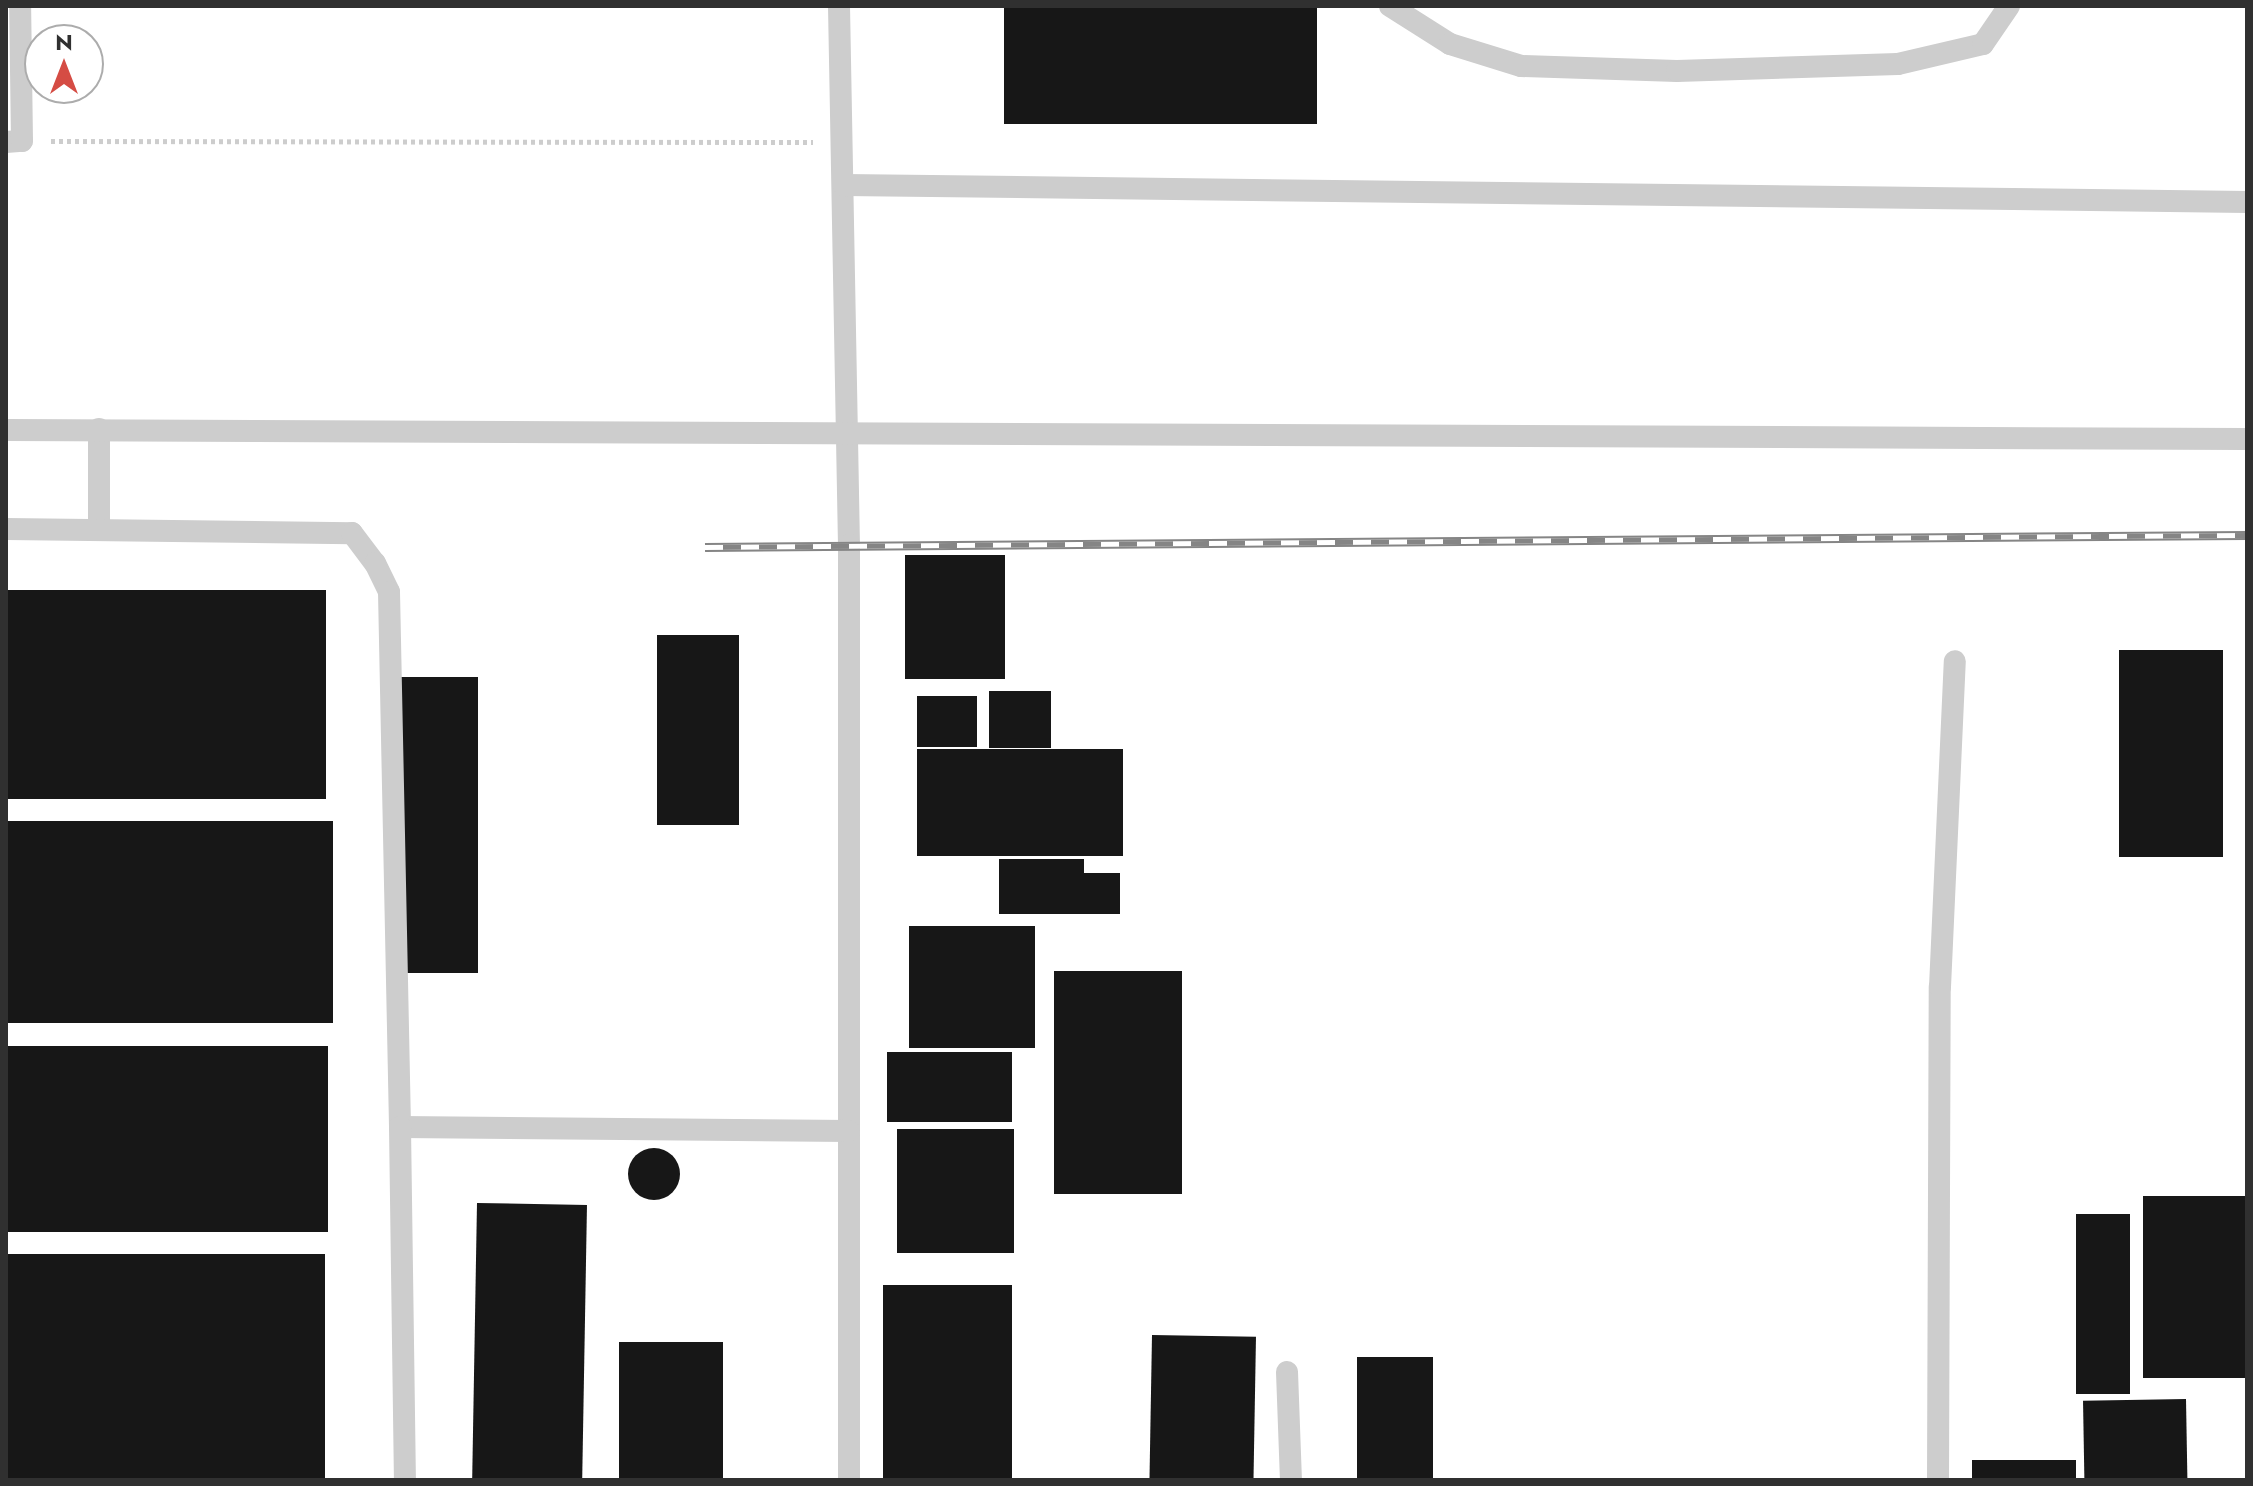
<!DOCTYPE html>
<style>
body{margin:0}
#map{position:relative;width:2253px;height:1486px;overflow:hidden;background:#fff;font-family:Jost,sans-serif}
div>[style]{position:absolute}
.building>*{inset:0;background:#171717;transform-origin:0 0}
.round{border-radius:50%}
.path>*{height:5px;margin-top:-2.5px;transform-origin:0;background:repeating-linear-gradient(90deg,#cdcdcd 0 4px,transparent 0 8px)}
.service>*{height:22px;margin:-11px;padding:0 11px;transform-origin:11px;border-radius:11px;background:#cdcdcd}
.rail>*{height:9px;margin-top:-4.5px;transform-origin:0;background:repeating-linear-gradient(90deg,#fff 0 18px,#858585 0 36px);box-sizing:border-box;border-block:2px solid #858585}
span{translate:-50% -50%;white-space:nowrap;text-align:center;line-height:1.15;-webkit-text-stroke:8px #fff;paint-order:stroke}
.frame{position:absolute;inset:0;border:8px solid #303030;pointer-events:none}
.north{position:absolute;left:24px;top:24px;width:80px;height:80px;box-sizing:border-box;background:#fff;border:2px solid #acacac;border-radius:50%;rotate:0deg;font-size:22px;font-weight:700;line-height:32px;text-align:center;color:#303030}
.north::after{content:'';display:block;margin:auto;width:28px;height:36px;background:#d54c44;clip-path:polygon(50% 0,100% 100%,50% 72%,0 100%)}
</style>
<div id="map">
<div class="building">
<div style="left:1004px;top:6px;width:313px;height:118px"></div>
<div style="left:905px;top:555px;width:100px;height:124px"></div>
<div style="left:6px;top:590px;width:320px;height:209px"></div>
<div style="left:657px;top:635px;width:82px;height:190px"></div>
<div style="left:2119px;top:650px;width:104px;height:207px"></div>
<div style="left:401px;top:677px;width:77px;height:296px"></div>
<div style="left:989px;top:691px;width:62px;height:57px"></div>
<div style="left:917px;top:696px;width:60px;height:51px"></div>
<div style="left:1123px;top:749px;width:107px;height:206px;rotate:90deg"></div>
<div style="left:333px;top:821px;width:202px;height:327px;rotate:90deg"></div>
<div style="clip-path:polygon(999px 859px,1084px 859px,1084px 873px,1120px 873px,1120px 914px,999px 914px)"></div>
<div style="left:909px;top:926px;width:126px;height:122px"></div>
<div style="left:1054px;top:971px;width:128px;height:223px"></div>
<div style="left:6px;top:1046px;width:322px;height:186px"></div>
<div style="left:887px;top:1052px;width:125px;height:70px"></div>
<div style="left:897px;top:1129px;width:117px;height:124px"></div>
<div class="round" style="left:628px;top:1148px;width:52px;height:52px"></div>
<div style="left:2143px;top:1196px;width:104px;height:182px"></div>
<div style="left:477px;top:1203px;width:110px;height:277px;rotate:1deg"></div>
<div style="left:2076px;top:1214px;width:54px;height:180px"></div>
<div style="left:6px;top:1254px;width:319px;height:226px"></div>
<div style="left:883px;top:1285px;width:129px;height:195px"></div>
<div style="left:1152px;top:1335px;width:104px;height:145px;rotate:1deg"></div>
<div style="left:619px;top:1342px;width:104px;height:138px"></div>
<div style="left:1357px;top:1357px;width:76px;height:123px"></div>
<div style="left:2186px;top:1399px;width:81px;height:103px;rotate:89deg"></div>
<div style="left:1972px;top:1460px;width:104px;height:20px"></div>
</div>
<div class="path">
<div style="left:51px;top:141px;width:762px;rotate:0.08deg"></div>
</div>
<div class="service">
<div style="left:839px;top:6px;width:539px;rotate:88.94deg"></div>
<div style="left:849px;top:545px;width:935px;rotate:90deg"></div>
<div style="left:1390px;top:6px;width:71px;rotate:32.3deg"></div>
<div style="left:1450px;top:44px;width:74px;rotate:17.2deg"></div>
<div style="left:1521px;top:66px;width:156px;rotate:1.8deg"></div>
<div style="left:1677px;top:71px;width:221px;rotate:-1.8deg"></div>
<div style="left:1898px;top:64px;width:87px;rotate:-13.2deg"></div>
<div style="left:1983px;top:44px;width:46px;rotate:-55.6deg"></div>
<div style="left:6px;top:142px;width:16px;rotate:-4deg"></div>
<div style="left:22px;top:141px;width:135px;rotate:-90.8deg"></div>
<div style="left:844px;top:185px;width:1403px;rotate:0.69deg"></div>
<div style="left:99px;top:429px;width:96px;rotate:90deg"></div>
<div style="left:6px;top:430px;width:2241px;rotate:0.23deg"></div>
<div style="left:6px;top:529px;width:346px;rotate:0.7deg"></div>
<div style="left:352px;top:533px;width:38px;rotate:53deg"></div>
<div style="left:375px;top:563px;width:32px;rotate:64deg"></div>
<div style="left:389px;top:592px;width:535px;rotate:88.82deg"></div>
<div style="left:400px;top:1127px;width:449px;rotate:0.5deg"></div>
<div style="left:400px;top:1127px;width:353px;rotate:89.2deg"></div>
<div style="left:1287px;top:1372px;width:108px;rotate:87.9deg"></div>
<div style="left:1938px;top:1480px;width:493px;rotate:-89.8deg"></div>
<div style="left:1940px;top:987px;width:326px;rotate:-87.4deg"></div>
</div>
<div class="rail">
<div style="left:705px;top:547px;width:1542px;rotate:-0.45deg"></div>
</div>
<div class="frame"></div>
<div class="north">N</div>
</div>
